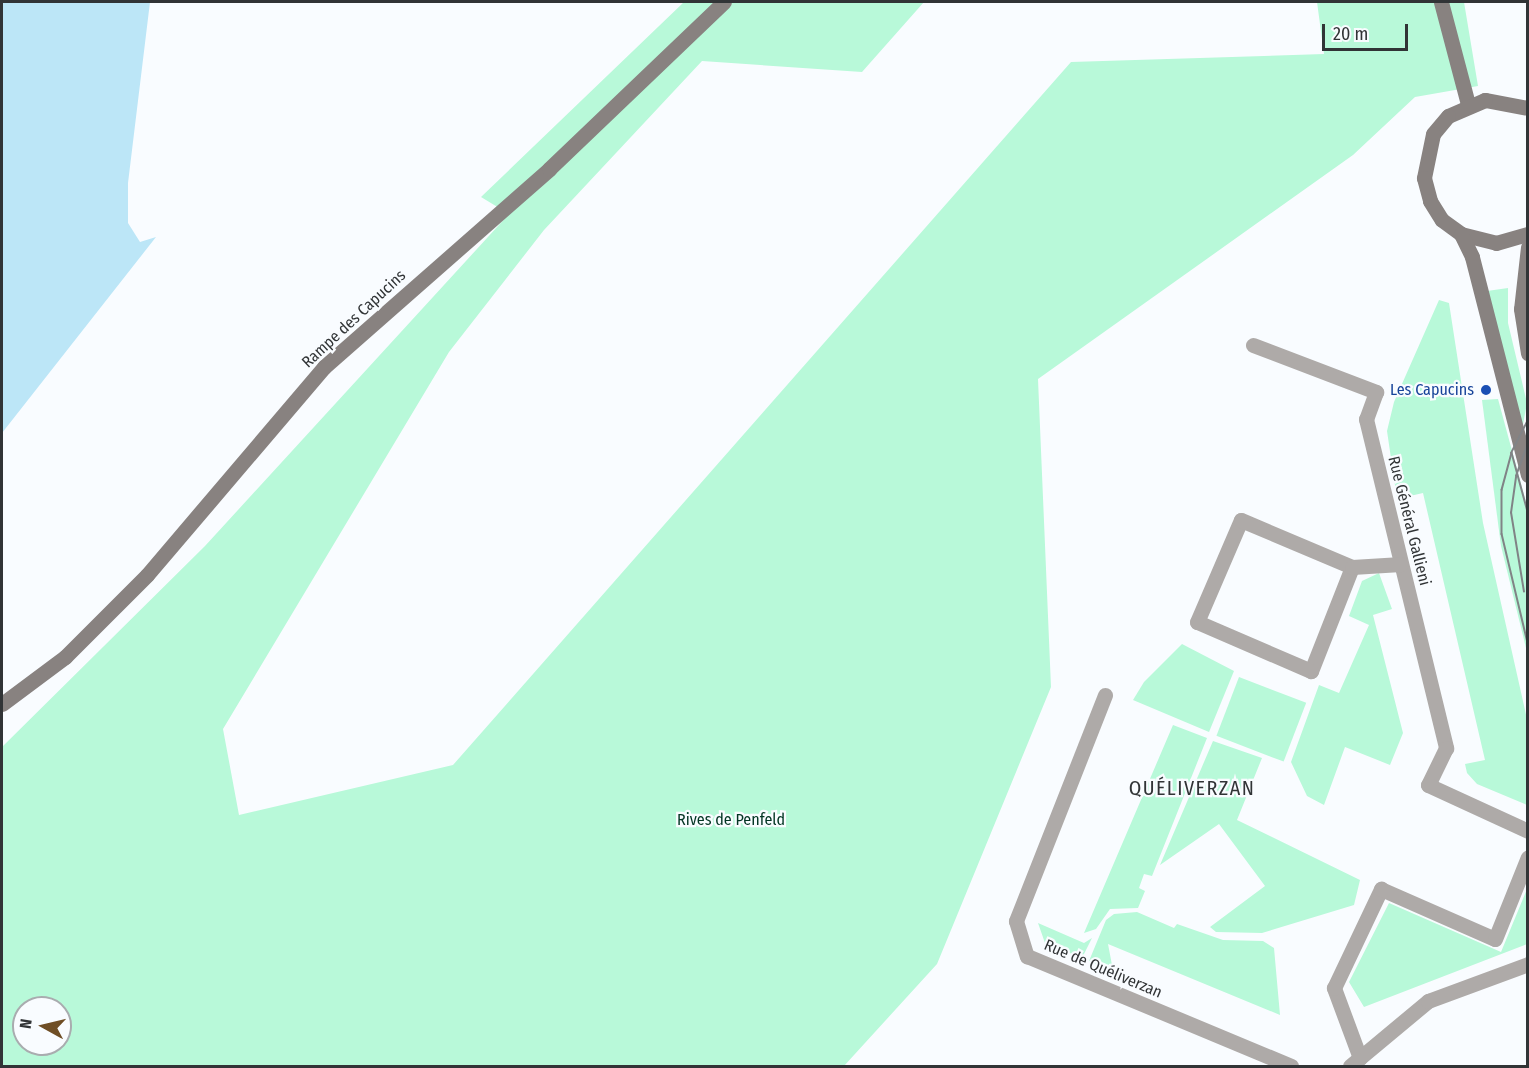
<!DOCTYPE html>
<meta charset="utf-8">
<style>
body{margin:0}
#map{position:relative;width:1529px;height:1068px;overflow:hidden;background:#f9fcff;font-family:"Fira Sans Condensed",sans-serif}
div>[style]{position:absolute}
.green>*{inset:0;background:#b8f9d9;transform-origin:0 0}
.water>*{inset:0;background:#bce6f7}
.street>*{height:15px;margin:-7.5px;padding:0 7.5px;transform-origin:7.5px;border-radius:7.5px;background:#aeaaa8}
.secondary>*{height:15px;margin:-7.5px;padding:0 7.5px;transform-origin:7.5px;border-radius:7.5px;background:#888280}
.tram>*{height:1.5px;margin:-0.75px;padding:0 0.75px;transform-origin:0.75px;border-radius:0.75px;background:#808386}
.dots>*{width:16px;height:16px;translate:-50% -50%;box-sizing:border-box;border:3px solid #f9fcff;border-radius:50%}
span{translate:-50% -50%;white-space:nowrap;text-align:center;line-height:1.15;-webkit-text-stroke:4.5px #f9fcff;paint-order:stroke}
.street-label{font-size:16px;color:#313436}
.transit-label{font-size:16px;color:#164399}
.right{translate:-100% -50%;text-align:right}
.park-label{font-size:16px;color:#023523}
.quarter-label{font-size:20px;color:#313436;letter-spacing:1.5px}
.frame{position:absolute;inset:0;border:3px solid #313436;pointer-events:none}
.north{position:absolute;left:12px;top:996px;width:60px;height:60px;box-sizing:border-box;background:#f9fcff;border:2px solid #a9acaf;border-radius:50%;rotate:278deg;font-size:16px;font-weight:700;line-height:24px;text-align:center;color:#313436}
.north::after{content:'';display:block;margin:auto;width:21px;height:27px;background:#6f4e25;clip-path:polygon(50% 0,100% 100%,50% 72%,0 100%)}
.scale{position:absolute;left:1322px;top:24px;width:86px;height:27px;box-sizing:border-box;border:3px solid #313436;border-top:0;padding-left:8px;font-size:18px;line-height:21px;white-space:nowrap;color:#313436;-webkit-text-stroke:4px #f9fcff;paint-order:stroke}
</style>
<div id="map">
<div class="green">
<div style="clip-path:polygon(evenodd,684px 2px,924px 2px,862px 72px,702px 61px,544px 230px,449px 352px,223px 729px,239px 815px,453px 765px,1071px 62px,1324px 54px,1317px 2px,1464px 2px,1478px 86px,1415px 97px,1353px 155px,1038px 379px,1051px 687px,937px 964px,844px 1066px,2px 1066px,2px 747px,205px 546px,509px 214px,481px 197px,684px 2px,24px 1008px,60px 1008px,60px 1044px,24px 1044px,24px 1008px)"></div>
<div style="clip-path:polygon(1508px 288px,1508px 323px,1527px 403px,1522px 430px,1487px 291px)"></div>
<div style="clip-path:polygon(1439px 300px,1449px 303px,1483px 523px,1527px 719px,1527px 805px,1477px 784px,1467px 773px,1465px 764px,1485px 760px,1423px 493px,1397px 499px,1387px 431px,1394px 402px)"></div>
<div style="clip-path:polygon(1498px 399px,1527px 506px,1527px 652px,1501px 546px,1482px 400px)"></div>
<div style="clip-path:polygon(1379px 573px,1392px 609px,1373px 615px,1403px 733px,1390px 765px,1345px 747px,1324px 805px,1307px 796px,1291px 762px,1319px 685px,1339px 693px,1369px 625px,1349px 616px,1362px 581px)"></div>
<div style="clip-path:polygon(1182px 644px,1234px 671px,1209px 732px,1133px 700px,1144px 682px)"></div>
<div style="left:1239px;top:677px;width:72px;height:63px;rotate:21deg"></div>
<div style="clip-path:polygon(1173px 725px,1207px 738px,1152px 876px,1144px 874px,1139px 888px,1145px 891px,1138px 908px,1110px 909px,1096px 929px,1084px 933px)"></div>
<div style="clip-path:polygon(1213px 741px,1262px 758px,1237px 820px,1360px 880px,1354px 905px,1262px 933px,1216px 932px,1210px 927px,1265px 886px,1219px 824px,1160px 865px)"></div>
<div style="clip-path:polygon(1527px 889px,1527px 944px,1364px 1007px,1349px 982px,1389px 903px,1501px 952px)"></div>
<div style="clip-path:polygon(1137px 912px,1174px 928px,1177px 924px,1223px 940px,1263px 941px,1274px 948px,1280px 1015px,1108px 944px,1112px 965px,1103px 968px,1089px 961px,1106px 920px,1114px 914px)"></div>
<div style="clip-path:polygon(1038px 923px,1084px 943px,1092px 938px,1082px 958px,1045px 943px)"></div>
</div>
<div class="water">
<div style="clip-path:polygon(2px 2px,150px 2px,128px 183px,128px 223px,140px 242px,156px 237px,2px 433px)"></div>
</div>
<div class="street">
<div style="left:1253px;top:345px;width:132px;rotate:20.9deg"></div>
<div style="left:1376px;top:392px;width:29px;rotate:110deg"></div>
<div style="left:1366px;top:419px;width:339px;rotate:76.3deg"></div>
<div style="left:1446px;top:748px;width:41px;rotate:115.9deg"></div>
<div style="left:1428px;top:785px;width:110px;rotate:24.7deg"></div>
<div style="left:1352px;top:567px;width:112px;rotate:111.5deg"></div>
<div style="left:1311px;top:671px;width:124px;rotate:-156.7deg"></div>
<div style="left:1197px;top:622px;width:111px;rotate:-66.7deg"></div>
<div style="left:1241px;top:520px;width:121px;rotate:22.9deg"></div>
<div style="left:1352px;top:567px;width:49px;rotate:-3.5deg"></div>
<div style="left:1105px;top:695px;width:243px;rotate:111.5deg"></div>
<div style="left:1016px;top:921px;width:37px;rotate:73deg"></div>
<div style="left:1027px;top:956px;width:286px;rotate:22.6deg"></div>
<div style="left:1360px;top:1058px;width:75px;rotate:-110.4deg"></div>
<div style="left:1334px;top:988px;width:110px;rotate:-64.6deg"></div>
<div style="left:1381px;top:889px;width:124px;rotate:23.7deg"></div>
<div style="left:1495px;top:939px;width:88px;rotate:-68.1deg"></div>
<div style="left:1350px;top:1066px;width:102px;rotate:-39.8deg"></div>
<div style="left:1428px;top:1001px;width:107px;rotate:-20.3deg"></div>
</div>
<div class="secondary">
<div style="left:1441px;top:2px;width:106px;rotate:75.2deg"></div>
<div style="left:1528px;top:108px;width:44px;rotate:-169.5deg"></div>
<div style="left:1485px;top:100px;width:40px;rotate:156.6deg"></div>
<div style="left:1448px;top:116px;width:23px;rotate:130deg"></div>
<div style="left:1433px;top:134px;width:45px;rotate:101.6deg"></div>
<div style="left:1424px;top:178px;width:24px;rotate:75deg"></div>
<div style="left:1430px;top:201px;width:22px;rotate:58deg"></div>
<div style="left:1442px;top:220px;width:24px;rotate:36deg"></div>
<div style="left:1461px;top:234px;width:36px;rotate:14deg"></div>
<div style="left:1496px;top:243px;width:33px;rotate:-16deg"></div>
<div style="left:1461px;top:234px;width:25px;rotate:64deg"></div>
<div style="left:1472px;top:257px;width:225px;rotate:75.6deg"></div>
<div style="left:1528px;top:247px;width:62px;rotate:96.4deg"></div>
<div style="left:1521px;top:309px;width:45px;rotate:81deg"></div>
<div style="left:2px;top:704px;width:79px;rotate:-36.7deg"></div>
<div style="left:65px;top:657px;width:116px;rotate:-45deg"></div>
<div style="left:147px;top:575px;width:273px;rotate:-49.6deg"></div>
<div style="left:324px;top:367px;width:300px;rotate:-41.3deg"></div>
<div style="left:549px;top:169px;width:242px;rotate:-43.7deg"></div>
</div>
<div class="tram">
<div style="left:1528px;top:421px;width:36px;rotate:117deg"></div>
<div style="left:1512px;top:453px;width:61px;rotate:74.8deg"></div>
<div style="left:1512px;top:453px;width:38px;rotate:105deg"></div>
<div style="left:1502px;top:490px;width:44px;rotate:90deg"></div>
<div style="left:1502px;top:534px;width:112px;rotate:76.6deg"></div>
<div style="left:1524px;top:592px;width:80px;rotate:-99.3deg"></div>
<div style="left:1511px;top:513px;width:37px;rotate:-82deg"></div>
<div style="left:1516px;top:476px;width:35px;rotate:-70deg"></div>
</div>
<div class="dots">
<div style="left:1486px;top:390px;background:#1a4fb4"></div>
</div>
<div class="street-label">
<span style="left:354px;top:319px;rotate:-43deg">Rampe des Capucins</span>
<span style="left:1409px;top:521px;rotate:76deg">Rue Général Gallieni</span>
<span style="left:1103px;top:969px;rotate:23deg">Rue de Quéliverzan</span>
</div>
<div class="transit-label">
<span class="right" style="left:1474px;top:390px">Les Capucins</span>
</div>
<div class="park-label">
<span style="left:731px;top:820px">Rives de Penfeld</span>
</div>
<div class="quarter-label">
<span style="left:1192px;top:788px">QUÉLIVERZAN</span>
</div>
<div class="frame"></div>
<div class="north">N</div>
<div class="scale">20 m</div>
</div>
